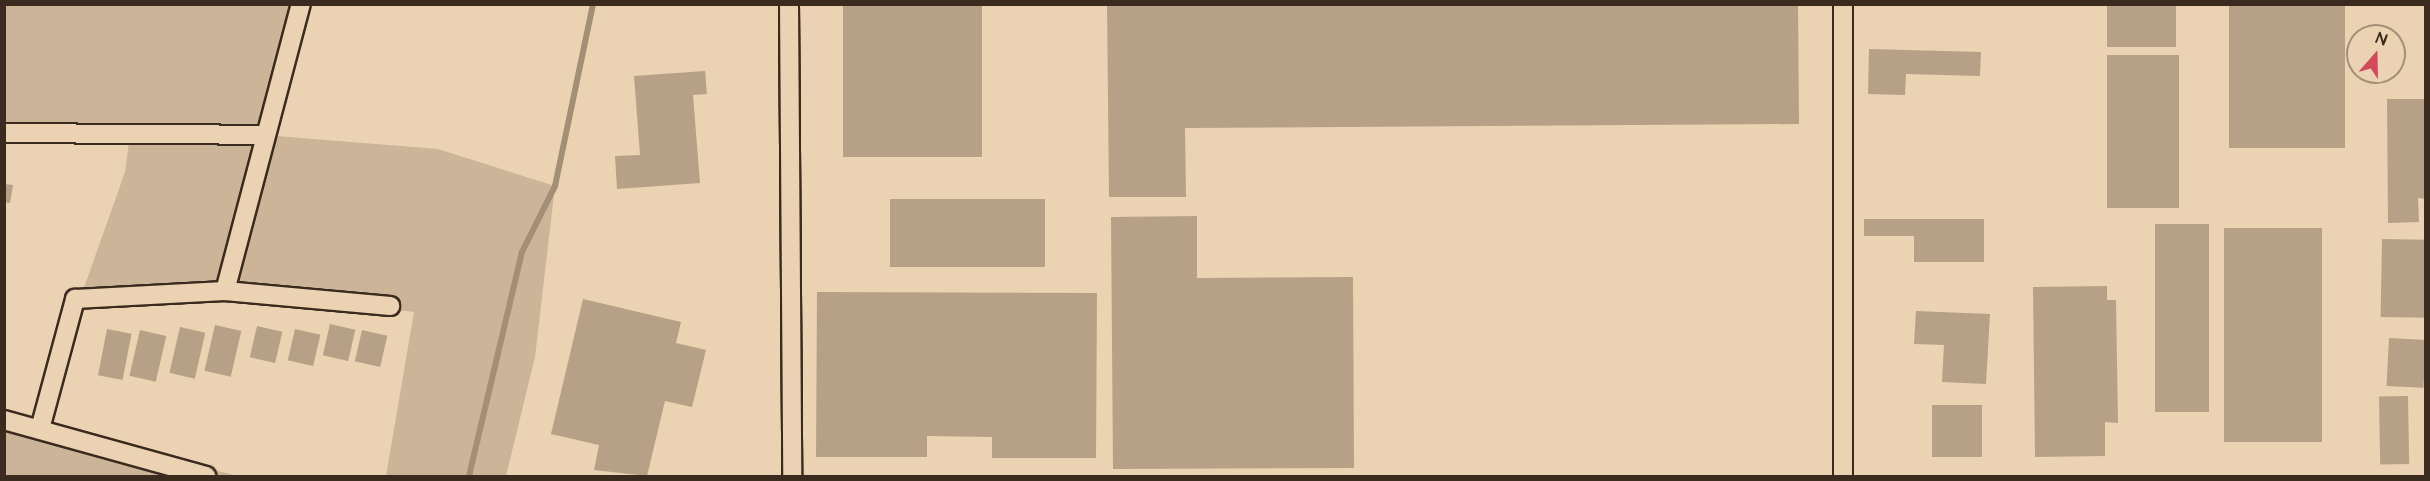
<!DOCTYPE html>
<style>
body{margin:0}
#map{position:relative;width:2430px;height:481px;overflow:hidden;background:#ead2b2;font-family:"Architects Daughter",sans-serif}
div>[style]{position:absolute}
.green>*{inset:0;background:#cbb497}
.stream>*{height:6px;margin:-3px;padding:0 3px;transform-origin:3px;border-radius:3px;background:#a38e76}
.building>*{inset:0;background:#b6a186;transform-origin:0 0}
.roads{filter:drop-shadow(2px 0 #3b2a1e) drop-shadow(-2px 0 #3b2a1e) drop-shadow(0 2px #3b2a1e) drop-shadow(0 -2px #3b2a1e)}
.minor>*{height:18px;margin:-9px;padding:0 9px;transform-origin:9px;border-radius:9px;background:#ead2b2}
span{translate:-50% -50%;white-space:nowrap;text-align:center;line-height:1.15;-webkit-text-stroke:5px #ead2b2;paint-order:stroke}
.frame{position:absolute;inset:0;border:6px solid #3b2a1e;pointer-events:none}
.north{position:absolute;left:2346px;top:24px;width:60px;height:60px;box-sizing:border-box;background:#ead2b2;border:2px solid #a48f77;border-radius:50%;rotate:20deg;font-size:16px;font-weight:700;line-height:24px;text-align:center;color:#3b2a1e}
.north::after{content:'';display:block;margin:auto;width:21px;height:27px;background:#d1495b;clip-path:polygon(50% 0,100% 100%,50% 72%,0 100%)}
</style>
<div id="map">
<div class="green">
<div style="clip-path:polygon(4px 5px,296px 5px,264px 135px,438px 149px,555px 186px,535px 357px,506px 476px,386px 476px,414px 312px,249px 292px,80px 299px,125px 172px,130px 134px,5px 123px)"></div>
<div style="clip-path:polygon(5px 419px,238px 476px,5px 476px)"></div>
</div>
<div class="stream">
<div style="left:469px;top:476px;width:230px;rotate:-76.7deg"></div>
<div style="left:522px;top:252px;width:74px;rotate:-63.4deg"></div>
<div style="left:555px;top:186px;width:186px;rotate:-78.2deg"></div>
</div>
<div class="building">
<div style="left:843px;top:4px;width:139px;height:153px"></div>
<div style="clip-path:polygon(1107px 4px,1798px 4px,1799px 124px,1185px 128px,1186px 197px,1109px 197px)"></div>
<div style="left:2107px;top:4px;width:69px;height:43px"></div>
<div style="left:2229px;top:4px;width:116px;height:144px"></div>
<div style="clip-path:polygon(1869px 49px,1981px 52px,1980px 76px,1906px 74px,1905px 95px,1868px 94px)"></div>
<div style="left:2107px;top:55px;width:72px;height:153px"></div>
<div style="clip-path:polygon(705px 71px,707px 94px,693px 95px,700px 183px,617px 189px,615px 156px,640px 155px,634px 76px)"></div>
<div style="clip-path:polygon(2387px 99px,2426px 99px,2426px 199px,2418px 198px,2419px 222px,2388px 223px)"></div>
<div style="clip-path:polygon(4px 184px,13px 185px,10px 203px,4px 202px)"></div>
<div style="left:890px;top:199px;width:155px;height:68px"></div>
<div style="clip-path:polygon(1197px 216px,1197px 278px,1353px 277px,1354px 468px,1113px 469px,1111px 217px)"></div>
<div style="clip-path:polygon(1864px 219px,1984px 219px,1984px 262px,1914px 262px,1914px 236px,1864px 236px)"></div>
<div style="left:2155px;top:224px;width:54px;height:188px"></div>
<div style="left:2224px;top:228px;width:98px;height:214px"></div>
<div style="left:2382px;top:239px;width:44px;height:78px;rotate:1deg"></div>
<div style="clip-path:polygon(2107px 286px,2107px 300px,2116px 300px,2118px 423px,2105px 422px,2105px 456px,2035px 457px,2033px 287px)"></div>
<div style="clip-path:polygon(817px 292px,1097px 293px,1096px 458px,992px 458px,992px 437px,927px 436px,927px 457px,816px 457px)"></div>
<div style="clip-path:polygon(583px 299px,681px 322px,676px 343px,706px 350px,692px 407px,665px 401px,647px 476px,594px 470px,599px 445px,551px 434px)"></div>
<div style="clip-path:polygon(1916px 311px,1990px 314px,1986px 384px,1942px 382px,1944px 345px,1914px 344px)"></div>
<div style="left:330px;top:324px;width:26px;height:32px;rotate:13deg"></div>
<div style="left:215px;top:325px;width:27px;height:47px;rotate:13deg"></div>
<div style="left:257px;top:326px;width:26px;height:32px;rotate:13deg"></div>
<div style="left:180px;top:327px;width:26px;height:47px;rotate:13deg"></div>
<div style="left:107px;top:329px;width:25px;height:47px;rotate:11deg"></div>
<div style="left:295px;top:329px;width:26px;height:32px;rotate:13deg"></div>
<div style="left:140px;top:330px;width:27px;height:47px;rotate:13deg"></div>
<div style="left:362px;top:330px;width:26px;height:32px;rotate:13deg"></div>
<div style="left:2389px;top:338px;width:37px;height:48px;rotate:3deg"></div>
<div style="left:2408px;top:396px;width:68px;height:29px;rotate:89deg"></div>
<div style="left:1932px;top:405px;width:50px;height:52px"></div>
</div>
<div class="roads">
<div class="minor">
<div style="left:789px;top:4px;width:472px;rotate:89.6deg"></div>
<div style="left:4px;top:133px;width:260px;rotate:0.4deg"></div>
<div style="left:225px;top:291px;width:297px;rotate:-75.2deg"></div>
<div style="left:4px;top:420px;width:210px;rotate:15.5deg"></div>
<div style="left:40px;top:429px;width:135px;rotate:-74.9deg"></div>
<div style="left:75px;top:299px;width:150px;rotate:-3.1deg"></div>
<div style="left:225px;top:291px;width:166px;rotate:5.2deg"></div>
<div style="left:1843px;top:476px;width:472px;rotate:-90deg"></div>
</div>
</div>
<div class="frame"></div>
<div class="north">N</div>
</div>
